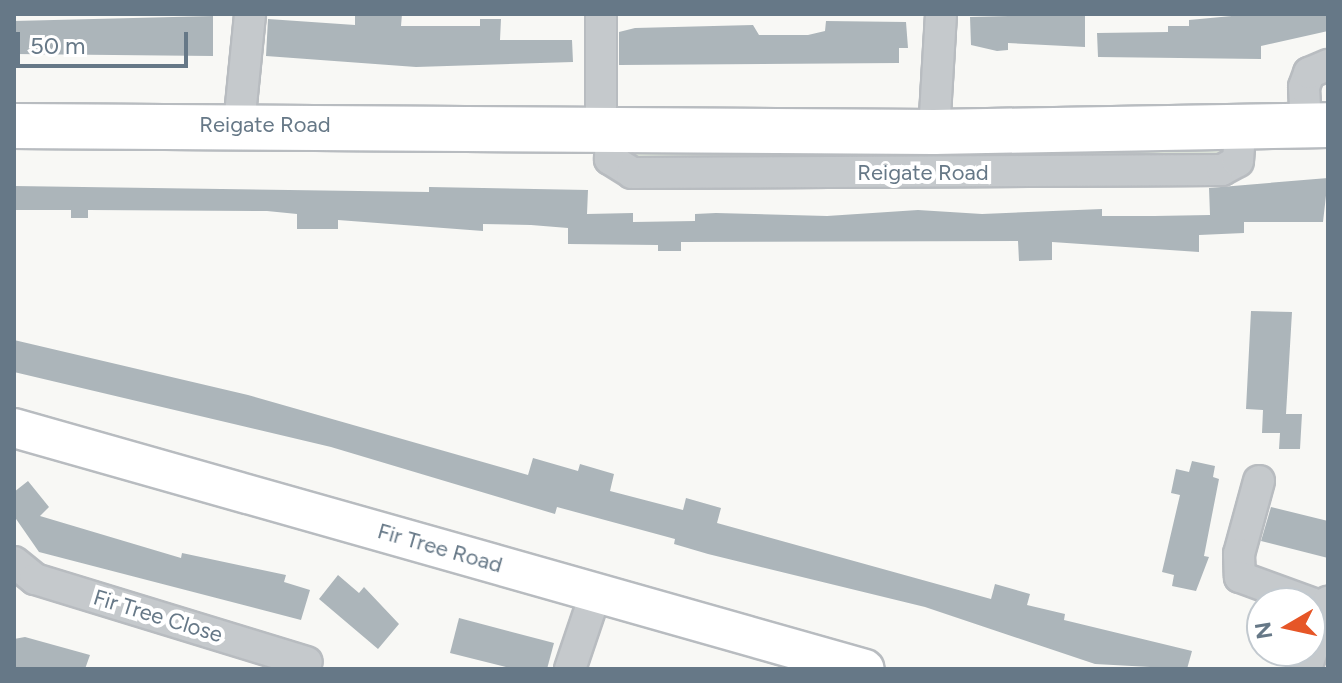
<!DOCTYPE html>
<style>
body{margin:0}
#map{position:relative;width:1342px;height:683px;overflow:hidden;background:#f8f8f5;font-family:Figtree,sans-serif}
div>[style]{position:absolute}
.green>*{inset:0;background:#d9e0d6}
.building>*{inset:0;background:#acb5ba}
.roads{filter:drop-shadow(2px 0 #b8bcc0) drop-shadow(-2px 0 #b8bcc0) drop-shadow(0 2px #b8bcc0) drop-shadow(0 -2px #b8bcc0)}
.minor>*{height:30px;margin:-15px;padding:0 15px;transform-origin:15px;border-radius:15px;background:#c5c9cc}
.major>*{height:38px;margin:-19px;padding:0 19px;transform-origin:19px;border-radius:19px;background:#fff}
.highway>*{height:44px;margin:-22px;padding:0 22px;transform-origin:22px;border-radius:22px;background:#fff}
span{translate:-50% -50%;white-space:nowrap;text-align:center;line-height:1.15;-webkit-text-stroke:8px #fff;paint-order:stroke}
.street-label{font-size:22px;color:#667887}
.frame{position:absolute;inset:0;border:16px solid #667887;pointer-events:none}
.north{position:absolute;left:1246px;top:587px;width:80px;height:80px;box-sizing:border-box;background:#fff;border:2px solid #c2c9cf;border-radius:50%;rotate:261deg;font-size:22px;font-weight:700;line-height:32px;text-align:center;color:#667887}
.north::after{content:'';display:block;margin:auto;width:28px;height:36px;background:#e65627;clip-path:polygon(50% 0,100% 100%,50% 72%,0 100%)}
.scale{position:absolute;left:16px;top:32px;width:172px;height:36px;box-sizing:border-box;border:4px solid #667887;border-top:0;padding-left:10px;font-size:24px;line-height:28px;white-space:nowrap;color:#667887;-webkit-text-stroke:6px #fff;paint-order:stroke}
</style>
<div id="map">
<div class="green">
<div style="clip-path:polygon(621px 146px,1224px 147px,1225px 153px,1214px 159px,637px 162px)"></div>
</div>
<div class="building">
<div style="clip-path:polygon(355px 14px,402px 14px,401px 26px,480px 26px,480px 19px,501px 19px,500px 40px,572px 40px,573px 62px,416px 67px,266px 56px,268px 19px,355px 25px)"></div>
<div style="clip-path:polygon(1085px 14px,1085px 47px,1008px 43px,1008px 50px,997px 51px,971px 45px,970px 17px)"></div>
<div style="clip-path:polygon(1253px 14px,1328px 14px,1328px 31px,1261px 46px,1261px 59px,1098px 57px,1097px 33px,1168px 32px,1168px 26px,1189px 26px,1189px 20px)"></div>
<div style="clip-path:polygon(213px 16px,213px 56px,14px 54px,14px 21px)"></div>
<div style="clip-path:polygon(826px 21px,906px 22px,908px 48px,899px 48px,899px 63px,619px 65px,619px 32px,635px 28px,753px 25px,759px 35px,808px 35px,825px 31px)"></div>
<div style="clip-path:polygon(1328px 178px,1323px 222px,1244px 222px,1244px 233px,1199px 235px,1199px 252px,1052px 242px,1052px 260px,1019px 261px,1018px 241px,681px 242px,681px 251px,658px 251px,658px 245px,568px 244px,568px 228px,531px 225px,483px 224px,483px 231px,338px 220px,338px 229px,297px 229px,297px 214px,267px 211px,88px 210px,88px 218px,71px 218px,71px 210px,14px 210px,14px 186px,429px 192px,429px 187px,588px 190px,587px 214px,633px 213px,633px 222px,695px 221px,695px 214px,716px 213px,827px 216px,918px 210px,982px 214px,1102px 209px,1102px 216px,1154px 216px,1210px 215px,1209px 188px)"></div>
<div style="clip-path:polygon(1251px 311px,1292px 312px,1286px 414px,1302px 414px,1300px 449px,1279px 449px,1280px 433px,1262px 433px,1263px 410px,1246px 409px)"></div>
<div style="clip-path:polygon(14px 340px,248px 395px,528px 475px,533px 458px,578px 471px,580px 464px,614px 474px,610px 491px,683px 510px,686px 498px,721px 508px,717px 523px,991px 599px,995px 584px,1030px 594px,1027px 605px,1065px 614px,1064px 620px,1192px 651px,1187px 669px,1095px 664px,925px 607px,708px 554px,674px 544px,675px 539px,557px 507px,555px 514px,331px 447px,14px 372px)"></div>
<div style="clip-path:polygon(1192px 461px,1215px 466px,1213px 477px,1219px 479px,1204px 556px,1209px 557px,1196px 591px,1172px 586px,1174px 575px,1162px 572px,1180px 495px,1171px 493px,1176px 469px,1189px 472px)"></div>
<div style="clip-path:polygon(28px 481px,49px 507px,40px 516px,181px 558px,182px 553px,286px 575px,284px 582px,310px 590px,301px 620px,39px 552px,14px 516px,14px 492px)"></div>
<div style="clip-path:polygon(1271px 507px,1328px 521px,1328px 558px,1261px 541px)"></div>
<div style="clip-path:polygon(338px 575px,359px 593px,364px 587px,399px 624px,378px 649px,319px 599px)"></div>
<div style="clip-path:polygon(459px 618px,554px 643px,547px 669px,514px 669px,450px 653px)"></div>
<div style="clip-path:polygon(25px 637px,90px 655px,85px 669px,14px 669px,14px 639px)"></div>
</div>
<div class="roads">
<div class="minor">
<div style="left:239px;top:125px;width:112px;rotate:-84.3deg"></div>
<div style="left:1306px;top:126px;width:39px;rotate:-93deg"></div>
<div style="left:1304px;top:87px;width:15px;rotate:-70deg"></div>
<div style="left:1309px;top:73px;width:21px;rotate:-23deg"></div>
<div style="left:601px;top:128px;width:114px;rotate:-90deg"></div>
<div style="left:612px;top:128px;width:31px;rotate:94deg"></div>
<div style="left:610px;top:159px;width:26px;rotate:32deg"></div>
<div style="left:632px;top:173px;width:590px;rotate:-0.29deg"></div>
<div style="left:1222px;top:170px;width:18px;rotate:-29deg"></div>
<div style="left:1238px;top:161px;width:32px;rotate:-86deg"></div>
<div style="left:934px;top:132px;width:118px;rotate:-86.6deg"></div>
<div style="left:1259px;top:481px;width:76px;rotate:105.3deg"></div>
<div style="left:1239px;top:554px;width:23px;rotate:88deg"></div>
<div style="left:1240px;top:577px;width:87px;rotate:20.1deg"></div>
<div style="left:14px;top:562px;width:27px;rotate:39deg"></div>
<div style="left:35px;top:579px;width:284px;rotate:17deg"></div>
<div style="left:570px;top:669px;width:81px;rotate:-71.3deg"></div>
<div style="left:1306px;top:669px;width:71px;rotate:-71.8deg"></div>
</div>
<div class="major">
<div style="left:14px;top:428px;width:884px;rotate:15.81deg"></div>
</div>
<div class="highway">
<div style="left:14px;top:126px;width:920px;rotate:0.37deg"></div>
<div style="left:934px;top:132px;width:394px;rotate:-1deg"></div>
</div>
</div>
<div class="street-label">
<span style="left:265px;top:125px">Reigate Road</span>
<span style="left:923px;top:173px">Reigate Road</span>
<span style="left:440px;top:548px;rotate:16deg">Fir Tree Road</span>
<span style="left:158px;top:616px;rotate:17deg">Fir Tree Close</span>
</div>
<div class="frame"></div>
<div class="north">N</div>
<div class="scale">50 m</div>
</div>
